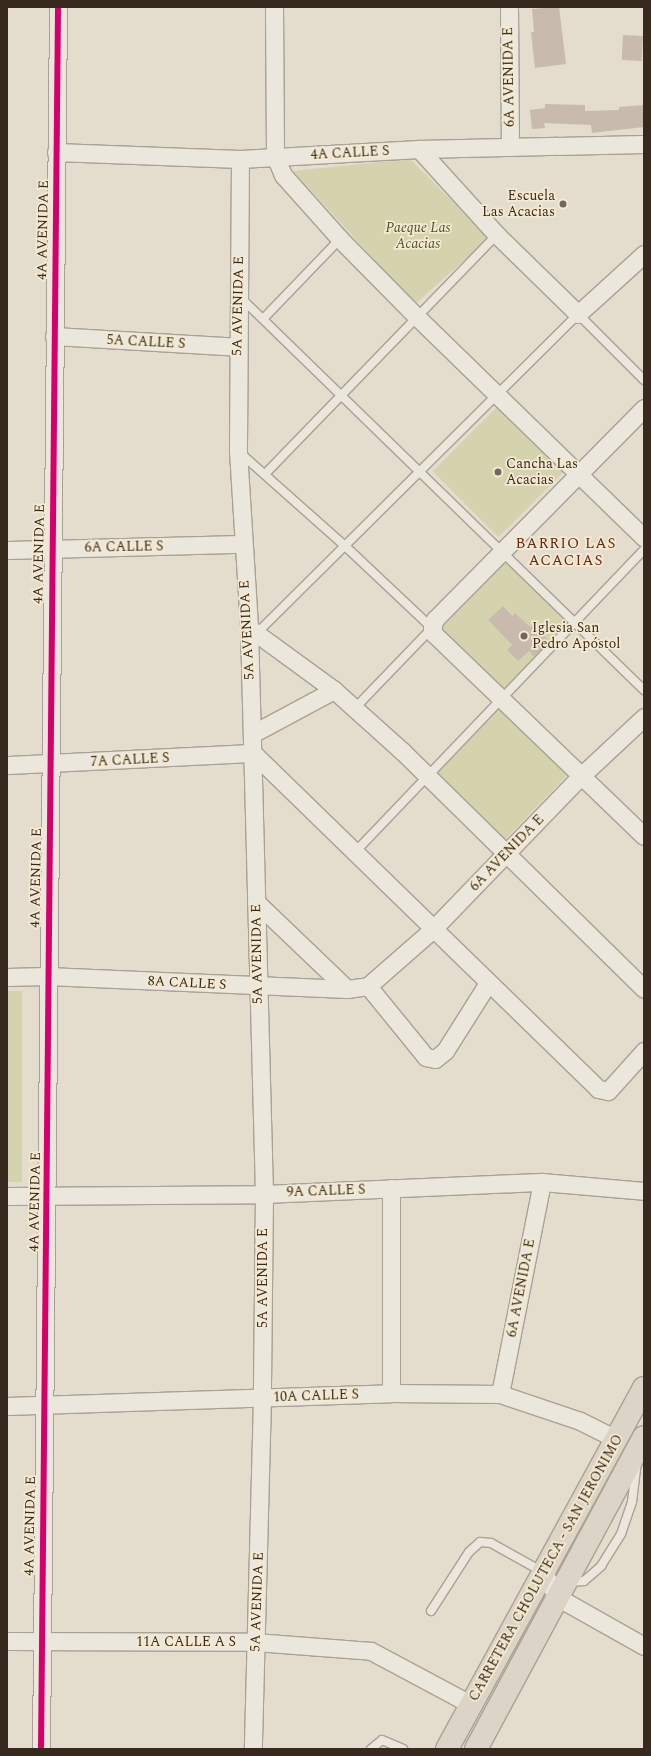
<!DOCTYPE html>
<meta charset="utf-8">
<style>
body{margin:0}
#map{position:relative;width:651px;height:1756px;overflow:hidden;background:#e4dccc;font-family:Spectral,serif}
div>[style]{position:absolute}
.green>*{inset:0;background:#d4d3ae;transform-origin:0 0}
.building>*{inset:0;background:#c8baad;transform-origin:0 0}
.roads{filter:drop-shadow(1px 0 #a9a195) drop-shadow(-1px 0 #a9a195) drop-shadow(0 1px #a9a195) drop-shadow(0 -1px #a9a195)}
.service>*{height:8px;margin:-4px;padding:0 4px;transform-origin:4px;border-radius:4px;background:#ece7dd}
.minor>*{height:17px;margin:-8.5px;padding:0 8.5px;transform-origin:8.5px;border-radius:8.5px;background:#ece7dd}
.trunk>*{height:22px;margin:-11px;padding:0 11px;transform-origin:11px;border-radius:11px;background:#dcd4c6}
.cycleway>*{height:6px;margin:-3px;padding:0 3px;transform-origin:3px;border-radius:3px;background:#d6006c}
.dots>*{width:11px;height:11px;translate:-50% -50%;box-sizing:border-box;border:2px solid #f5ead1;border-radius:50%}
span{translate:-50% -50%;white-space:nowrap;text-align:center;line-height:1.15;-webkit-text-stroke:3.5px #f5ead1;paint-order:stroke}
.street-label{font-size:14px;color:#37291d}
.poi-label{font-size:14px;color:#37291d}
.right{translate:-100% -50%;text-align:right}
.left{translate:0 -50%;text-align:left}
.park-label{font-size:14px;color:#485324;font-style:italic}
.neighbourhood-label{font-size:15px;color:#632b1d;letter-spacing:1px}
.frame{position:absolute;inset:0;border:8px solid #37291d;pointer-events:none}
</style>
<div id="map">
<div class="green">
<div style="clip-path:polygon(410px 159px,489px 238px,415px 304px,293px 171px)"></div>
<div style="left:497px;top:407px;width:93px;height:91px;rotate:45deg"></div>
<div style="clip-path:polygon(503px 555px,571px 623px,551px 643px,534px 624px,528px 629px,516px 613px,513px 616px,504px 606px,488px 620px,512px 645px,507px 650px,518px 661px,529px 651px,536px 659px,503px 694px,440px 633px,440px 622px)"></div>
<div style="left:501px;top:707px;width:95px;height:95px;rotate:44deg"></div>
<div style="left:7px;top:991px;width:15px;height:191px"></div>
</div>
<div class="building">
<div style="clip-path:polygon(559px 7px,566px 64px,535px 68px,531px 32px,534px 32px,532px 9px)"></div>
<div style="left:623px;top:35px;width:20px;height:25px;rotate:3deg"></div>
<div style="clip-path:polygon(545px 104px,585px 105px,585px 111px,619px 110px,619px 107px,644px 105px,644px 127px,592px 133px,591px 125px,544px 123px,545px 128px,532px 129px,530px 110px,545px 108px)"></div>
<div style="clip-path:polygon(503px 606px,513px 616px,515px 613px,530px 627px,534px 624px,549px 641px,534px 657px,529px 651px,518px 661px,507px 650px,512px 645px,488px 620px)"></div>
</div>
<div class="roads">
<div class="service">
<div style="left:240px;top:297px;width:564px;rotate:44.21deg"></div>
<div style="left:263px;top:319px;width:111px;rotate:-46.1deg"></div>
<div style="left:238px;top:451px;width:142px;rotate:41.6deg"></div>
<div style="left:344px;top:545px;width:121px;rotate:43.3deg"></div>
<div style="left:432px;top:628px;width:112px;rotate:133.9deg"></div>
<div style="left:266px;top:473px;width:332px;rotate:-45.9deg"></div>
<div style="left:256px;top:634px;width:454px;rotate:-44.8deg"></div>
<div style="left:578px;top:314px;width:93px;rotate:45deg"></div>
<div style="left:355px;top:852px;width:418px;rotate:-46.3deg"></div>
<div style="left:569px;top:1582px;width:15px;rotate:-4deg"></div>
<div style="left:584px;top:1581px;width:23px;rotate:-41deg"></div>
<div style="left:601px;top:1566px;width:38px;rotate:-58deg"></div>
<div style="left:621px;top:1534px;width:34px;rotate:-71deg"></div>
<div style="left:632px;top:1502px;width:35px;rotate:-83deg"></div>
<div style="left:431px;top:1611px;width:70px;rotate:-57.2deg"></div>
<div style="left:469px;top:1552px;width:15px;rotate:-42deg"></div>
<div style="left:480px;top:1542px;width:11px;rotate:5deg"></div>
<div style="left:491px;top:1543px;width:60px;rotate:29.1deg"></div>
<div style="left:371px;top:1749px;width:14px;rotate:-39deg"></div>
<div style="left:382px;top:1740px;width:23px;rotate:23deg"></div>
</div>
<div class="minor">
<div style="left:274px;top:7px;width:149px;rotate:89.6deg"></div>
<div style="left:275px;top:156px;width:21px;rotate:67deg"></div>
<div style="left:283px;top:175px;width:86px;rotate:48.3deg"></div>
<div style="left:340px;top:239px;width:110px;rotate:45.4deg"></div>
<div style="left:417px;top:317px;width:317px;rotate:44.2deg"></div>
<div style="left:509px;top:7px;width:140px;rotate:89.6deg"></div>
<div style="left:419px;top:149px;width:116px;rotate:47.8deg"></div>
<div style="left:497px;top:235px;width:113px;rotate:44.3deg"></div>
<div style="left:578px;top:314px;width:89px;rotate:-42.3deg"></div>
<div style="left:56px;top:152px;width:184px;rotate:2.2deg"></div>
<div style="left:240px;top:159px;width:179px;rotate:-3.2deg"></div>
<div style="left:419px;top:149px;width:225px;rotate:-1.3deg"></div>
<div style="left:240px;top:159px;width:292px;rotate:90.4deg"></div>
<div style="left:238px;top:451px;width:177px;rotate:86.4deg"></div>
<div style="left:249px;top:628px;width:566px;rotate:88.48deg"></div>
<div style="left:264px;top:1194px;width:204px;rotate:90.6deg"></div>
<div style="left:262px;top:1398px;width:351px;rotate:91.5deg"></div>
<div style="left:54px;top:336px;width:183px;rotate:3.4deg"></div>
<div style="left:644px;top:408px;width:297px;rotate:134.7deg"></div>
<div style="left:435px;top:619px;width:9px;rotate:108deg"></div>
<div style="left:432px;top:628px;width:6px;rotate:72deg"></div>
<div style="left:434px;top:634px;width:291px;rotate:43.9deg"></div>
<div style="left:7px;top:550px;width:235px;rotate:-1.5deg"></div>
<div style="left:249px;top:628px;width:105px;rotate:36.1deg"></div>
<div style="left:334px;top:690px;width:93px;rotate:41.9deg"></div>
<div style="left:403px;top:752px;width:338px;rotate:44.5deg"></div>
<div style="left:252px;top:734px;width:93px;rotate:-28.2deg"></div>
<div style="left:7px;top:765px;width:246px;rotate:-2.8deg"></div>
<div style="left:253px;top:753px;width:482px;rotate:44.2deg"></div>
<div style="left:598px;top:1089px;width:10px;rotate:11deg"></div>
<div style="left:608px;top:1091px;width:54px;rotate:-48deg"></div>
<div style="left:256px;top:902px;width:126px;rotate:43.7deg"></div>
<div style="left:7px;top:977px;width:40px;rotate:-1.4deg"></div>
<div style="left:47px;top:976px;width:300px;rotate:2.5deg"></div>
<div style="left:347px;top:989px;width:21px;rotate:-8deg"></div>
<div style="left:368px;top:986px;width:86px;rotate:-41.2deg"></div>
<div style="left:433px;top:929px;width:213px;rotate:-46deg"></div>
<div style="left:581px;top:776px;width:86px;rotate:-43.1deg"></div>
<div style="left:368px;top:986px;width:92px;rotate:50.8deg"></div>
<div style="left:426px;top:1057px;width:9px;rotate:13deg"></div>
<div style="left:435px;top:1059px;width:13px;rotate:-39deg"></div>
<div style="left:445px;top:1051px;width:80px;rotate:-57.7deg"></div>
<div style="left:391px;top:1188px;width:205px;rotate:90deg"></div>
<div style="left:7px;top:1196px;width:257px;rotate:-0.4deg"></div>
<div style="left:264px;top:1194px;width:278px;rotate:-2.5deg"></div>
<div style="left:542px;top:1182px;width:102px;rotate:5deg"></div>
<div style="left:500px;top:1394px;width:216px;rotate:-78.8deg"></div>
<div style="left:7px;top:1406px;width:384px;rotate:-1.9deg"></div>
<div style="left:391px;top:1393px;width:109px;rotate:0.5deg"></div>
<div style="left:500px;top:1394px;width:84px;rotate:18.6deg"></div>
<div style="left:580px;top:1421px;width:40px;rotate:26.6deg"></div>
<div style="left:544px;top:1573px;width:27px;rotate:62deg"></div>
<div style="left:557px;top:1597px;width:100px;rotate:29.4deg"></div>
<div style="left:7px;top:1641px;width:248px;rotate:0.2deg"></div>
<div style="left:255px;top:1642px;width:116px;rotate:4.4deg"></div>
<div style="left:371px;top:1651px;width:115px;rotate:28.1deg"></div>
<div style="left:41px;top:1749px;width:1742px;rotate:-89.44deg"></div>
</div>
<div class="trunk">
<div style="left:447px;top:1749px;width:411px;rotate:-61.4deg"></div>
<div style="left:476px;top:1749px;width:354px;rotate:-61.7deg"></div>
</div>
</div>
<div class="cycleway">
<div style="left:41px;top:1749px;width:1742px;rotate:-89.44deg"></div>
</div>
<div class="dots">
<div style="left:563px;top:204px;background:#74685a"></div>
<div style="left:498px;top:472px;background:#74685a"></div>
<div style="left:524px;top:636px;background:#74685a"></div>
</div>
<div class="street-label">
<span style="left:509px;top:77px;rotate:-91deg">6A AVENIDA E</span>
<span style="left:350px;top:153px;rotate:-3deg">4A CALLE S</span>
<span style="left:43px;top:230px;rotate:-89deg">4A AVENIDA E</span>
<span style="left:238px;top:306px;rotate:-89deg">5A AVENIDA E</span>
<span style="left:146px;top:342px;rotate:3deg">5A CALLE S</span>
<span style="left:124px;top:547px;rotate:-1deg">6A CALLE S</span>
<span style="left:39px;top:554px;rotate:-89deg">4A AVENIDA E</span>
<span style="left:247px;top:630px;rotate:-93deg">5A AVENIDA E</span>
<span style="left:130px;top:760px;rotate:-3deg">7A CALLE S</span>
<span style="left:507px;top:853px;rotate:-46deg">6A AVENIDA E</span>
<span style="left:36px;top:878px;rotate:-89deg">4A AVENIDA E</span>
<span style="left:257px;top:954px;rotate:-91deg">5A AVENIDA E</span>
<span style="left:187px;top:983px;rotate:3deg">8A CALLE S</span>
<span style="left:326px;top:1191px;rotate:-2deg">9A CALLE S</span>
<span style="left:35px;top:1202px;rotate:-89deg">4A AVENIDA E</span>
<span style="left:263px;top:1278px;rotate:-90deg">5A AVENIDA E</span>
<span style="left:521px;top:1288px;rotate:-79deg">6A AVENIDA E</span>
<span style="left:316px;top:1396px;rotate:-2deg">10A CALLE S</span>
<span style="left:30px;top:1526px;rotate:-89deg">4A AVENIDA E</span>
<span style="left:546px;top:1568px;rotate:-61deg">CARRETERA CHOLUTECA - SAN JERONIMO</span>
<span style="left:257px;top:1602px;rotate:-88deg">5A AVENIDA E</span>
<span style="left:186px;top:1642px">11A CALLE A S</span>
</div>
<div class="poi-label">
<span class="right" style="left:555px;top:204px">Escuela<br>Las Acacias</span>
<span class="left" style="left:506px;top:472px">Cancha Las<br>Acacias</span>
<span class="left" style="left:532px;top:636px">Iglesia San<br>Pedro Apóstol</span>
</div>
<div class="park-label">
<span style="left:418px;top:236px">Paeque Las<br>Acacias</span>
</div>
<div class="neighbourhood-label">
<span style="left:566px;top:552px">BARRIO LAS<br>ACACIAS</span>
</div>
<div class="frame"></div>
</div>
